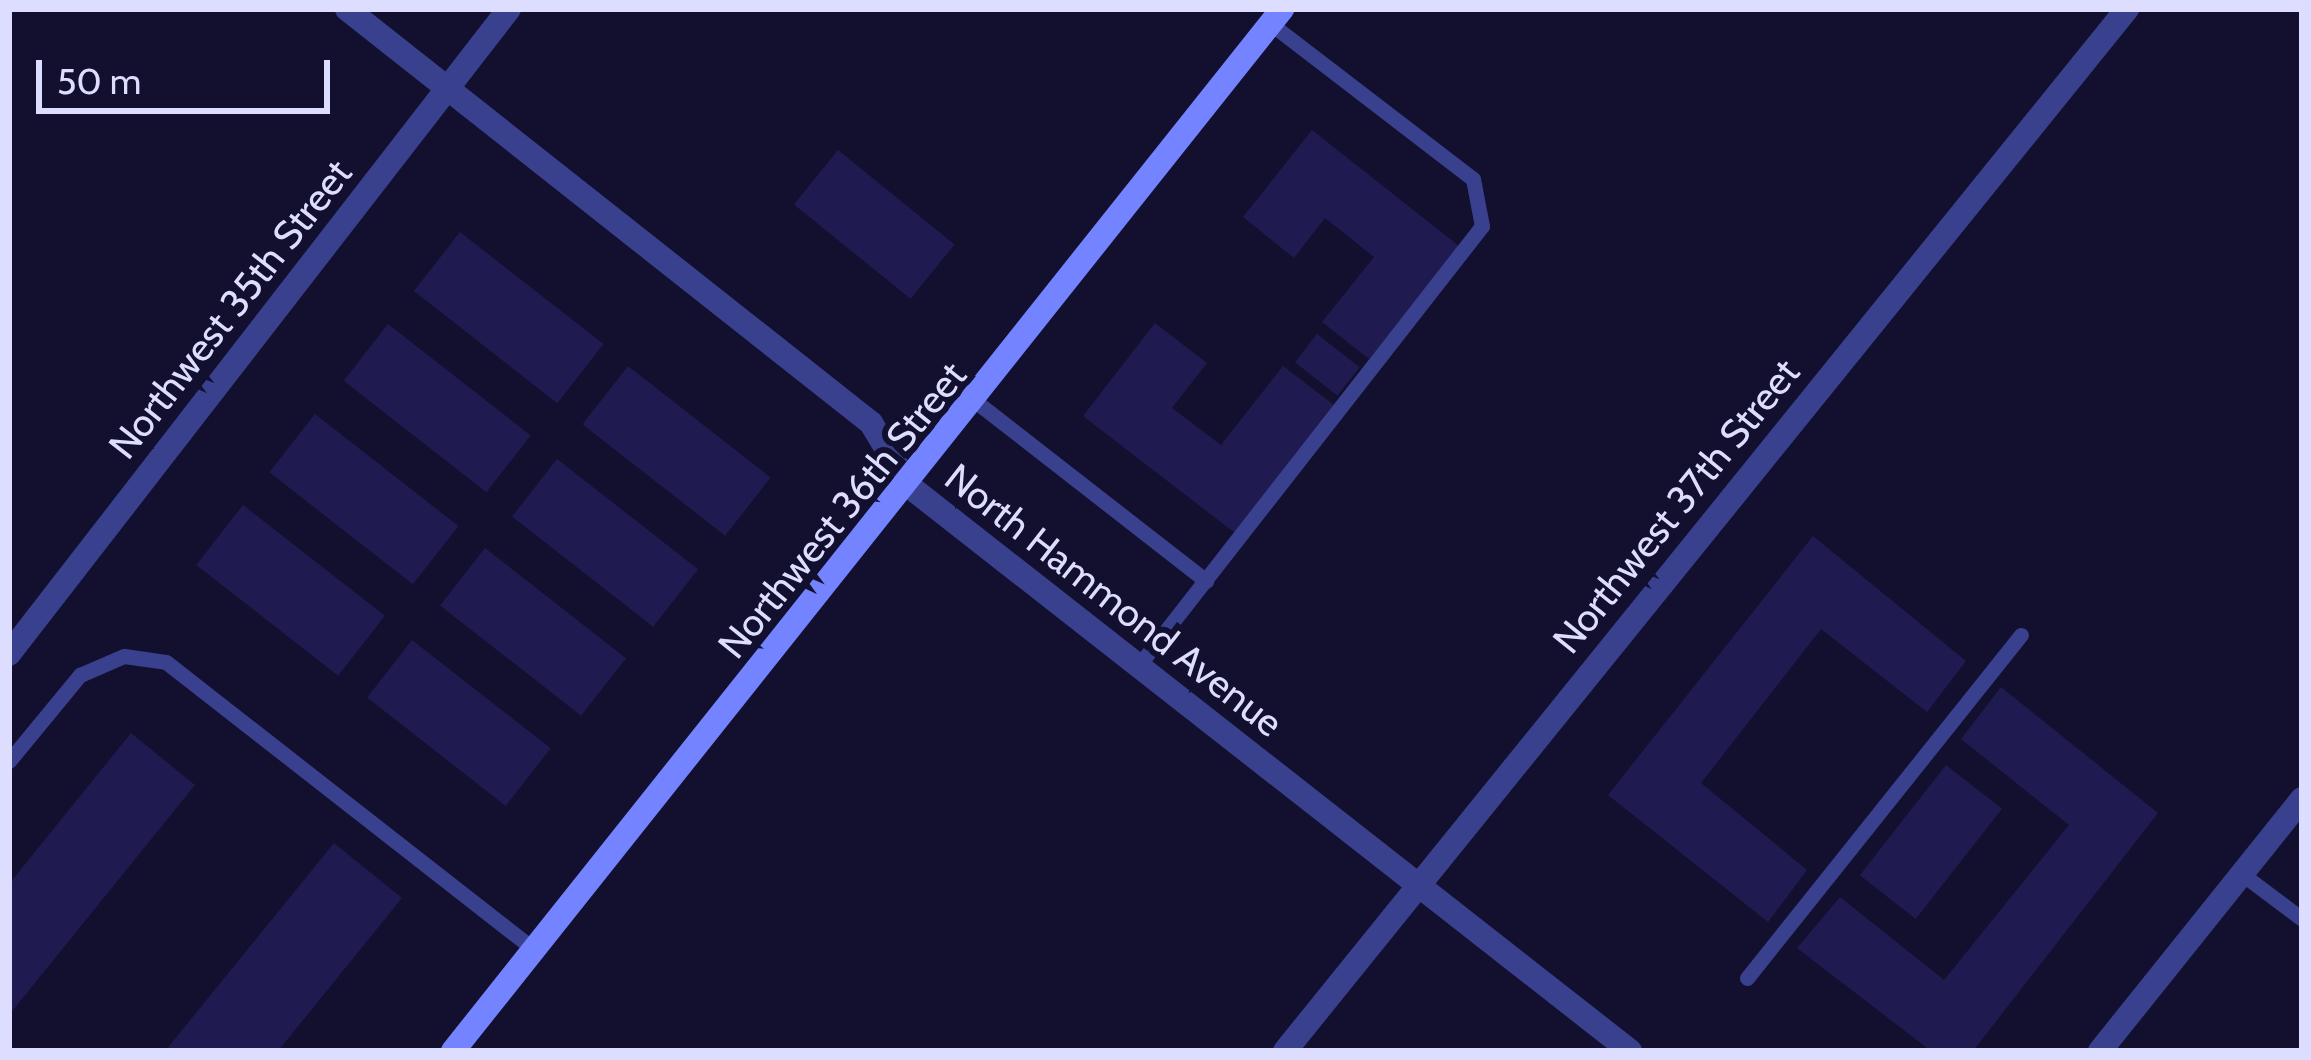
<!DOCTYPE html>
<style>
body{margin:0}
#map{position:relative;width:2311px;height:1060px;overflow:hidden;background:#12102e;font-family:Cabin,sans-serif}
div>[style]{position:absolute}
.building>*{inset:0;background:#1f1b50;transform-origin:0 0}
.service>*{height:15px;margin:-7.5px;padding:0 7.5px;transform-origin:7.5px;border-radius:7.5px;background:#39418f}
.minor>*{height:24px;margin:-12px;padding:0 12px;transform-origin:12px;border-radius:12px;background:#39418f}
.secondary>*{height:24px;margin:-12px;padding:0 12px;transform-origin:12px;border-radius:12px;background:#7483ff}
span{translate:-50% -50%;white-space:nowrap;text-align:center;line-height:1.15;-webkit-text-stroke:12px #12102e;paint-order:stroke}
.street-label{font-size:39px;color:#dddeff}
.frame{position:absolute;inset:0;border:12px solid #dddeff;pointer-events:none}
.scale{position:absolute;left:36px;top:60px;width:294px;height:54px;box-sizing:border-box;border:6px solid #dddeff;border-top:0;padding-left:15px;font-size:36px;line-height:42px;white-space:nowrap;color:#dddeff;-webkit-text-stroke:9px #12102e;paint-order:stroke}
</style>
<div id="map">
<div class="building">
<div style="clip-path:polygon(1312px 130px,1459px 246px,1369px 359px,1322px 322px,1374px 257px,1325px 218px,1294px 258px,1243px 217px)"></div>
<div style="left:838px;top:150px;width:150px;height:70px;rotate:39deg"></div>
<div style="left:460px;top:232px;width:182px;height:75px;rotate:38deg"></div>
<div style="clip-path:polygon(1155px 323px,1207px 363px,1172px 408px,1221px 445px,1283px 366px,1334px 405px,1235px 533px,1083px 416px)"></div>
<div style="left:388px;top:324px;width:181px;height:72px;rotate:38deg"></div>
<div style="left:1317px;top:334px;width:54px;height:36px;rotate:38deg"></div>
<div style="left:628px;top:366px;width:181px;height:74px;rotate:38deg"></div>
<div style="left:315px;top:414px;width:182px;height:74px;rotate:38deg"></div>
<div style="left:557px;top:459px;width:179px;height:73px;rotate:38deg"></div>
<div style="left:243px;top:505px;width:180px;height:76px;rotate:38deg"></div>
<div style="clip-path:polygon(1813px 536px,1966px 661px,1927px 712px,1821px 629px,1701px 783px,1807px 870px,1768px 922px,1608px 795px)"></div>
<div style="left:485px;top:548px;width:179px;height:73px;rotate:38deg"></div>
<div style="left:412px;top:640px;width:176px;height:73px;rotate:38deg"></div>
<div style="clip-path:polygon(2001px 687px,2158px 813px,1973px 1051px,1931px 1051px,1797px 948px,1840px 897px,1944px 980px,2069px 825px,1961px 739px)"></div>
<div style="clip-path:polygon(131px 733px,195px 785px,9px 1015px,9px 884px)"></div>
<div style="left:1946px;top:765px;width:71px;height:140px;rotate:38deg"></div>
<div style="clip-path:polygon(334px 843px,402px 898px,278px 1051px,165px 1051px)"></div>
</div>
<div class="service">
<div style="left:975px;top:401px;width:293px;rotate:37.9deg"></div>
<div style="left:1139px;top:665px;width:557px;rotate:-52deg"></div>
<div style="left:1482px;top:226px;width:48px;rotate:-100.8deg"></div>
<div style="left:1473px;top:179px;width:256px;rotate:-142.5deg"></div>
<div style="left:9px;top:761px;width:112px;rotate:-50.5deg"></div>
<div style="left:80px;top:675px;width:48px;rotate:-23.4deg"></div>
<div style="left:124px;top:656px;width:42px;rotate:8.1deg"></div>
<div style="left:166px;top:662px;width:467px;rotate:38deg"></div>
<div style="left:2242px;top:874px;width:75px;rotate:36.9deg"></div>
<div style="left:1747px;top:978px;width:439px;rotate:-51.4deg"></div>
</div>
<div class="minor">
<div style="left:347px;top:9px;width:668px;rotate:38.31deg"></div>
<div style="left:871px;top:423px;width:74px;rotate:58.9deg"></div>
<div style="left:909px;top:486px;width:916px;rotate:38.08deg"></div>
<div style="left:9px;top:654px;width:816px;rotate:-52.22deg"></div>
<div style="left:1285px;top:1051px;width:1340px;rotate:-51.06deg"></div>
<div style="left:2100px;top:1051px;width:323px;rotate:-51.3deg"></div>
</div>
<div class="secondary">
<div style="left:453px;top:1051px;width:1332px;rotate:-51.49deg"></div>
</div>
<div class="street-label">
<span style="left:230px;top:309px;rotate:-52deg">Northwest 35th Street</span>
<span style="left:1676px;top:506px;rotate:-51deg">Northwest 37th Street</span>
<span style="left:842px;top:510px;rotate:-51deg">Northwest 36th Street</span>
<span style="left:1114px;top:600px;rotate:38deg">North Hammond Avenue</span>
</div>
<div class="frame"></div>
<div class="scale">50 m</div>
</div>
